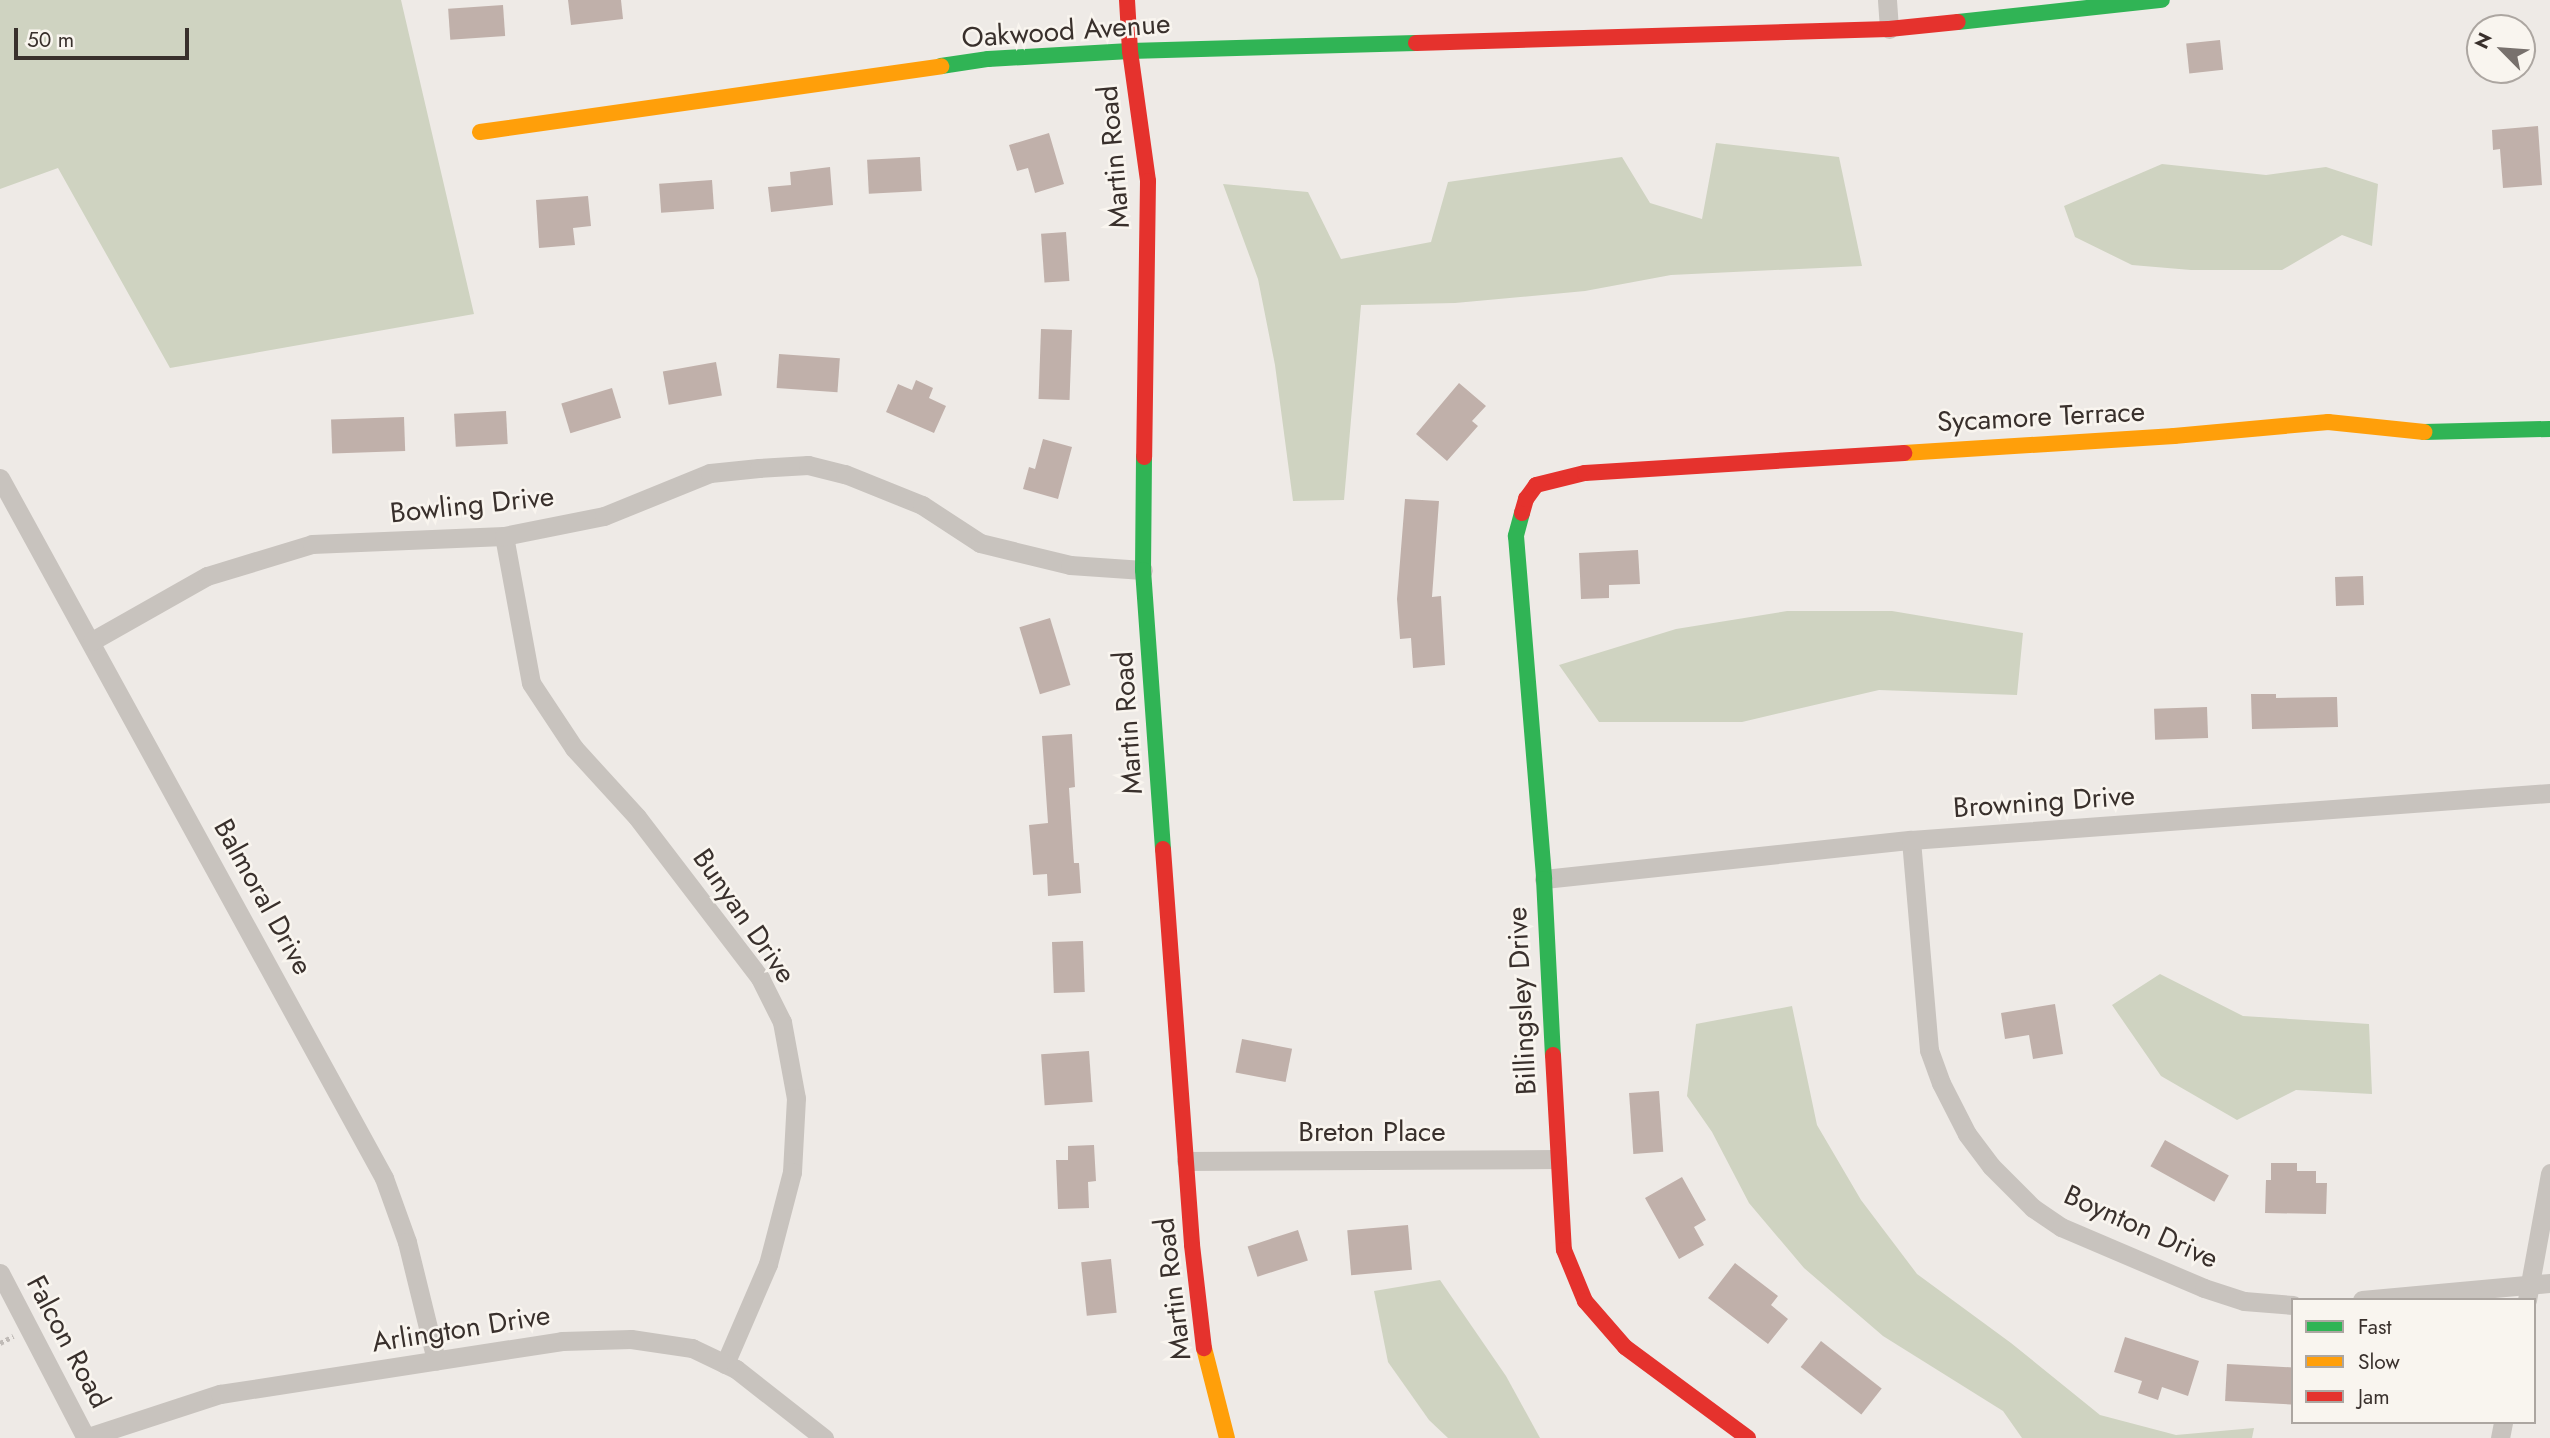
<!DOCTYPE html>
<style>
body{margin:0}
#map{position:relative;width:2550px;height:1438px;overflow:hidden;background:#eeeae6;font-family:Jost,sans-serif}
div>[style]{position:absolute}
.green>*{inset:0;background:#cfd3c1}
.building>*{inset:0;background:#c0b0aa;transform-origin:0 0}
.path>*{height:4.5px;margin-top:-2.25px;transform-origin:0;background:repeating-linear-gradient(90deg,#c0bbb7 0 3.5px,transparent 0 7px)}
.street>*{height:19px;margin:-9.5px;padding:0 9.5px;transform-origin:9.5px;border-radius:9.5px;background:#c8c3be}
.fast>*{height:16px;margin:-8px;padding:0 8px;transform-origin:8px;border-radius:8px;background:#30b455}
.slow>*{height:16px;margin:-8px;padding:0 8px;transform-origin:8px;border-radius:8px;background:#ff9f0a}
.jam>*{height:16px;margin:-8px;padding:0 8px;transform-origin:8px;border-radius:8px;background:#e5322d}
span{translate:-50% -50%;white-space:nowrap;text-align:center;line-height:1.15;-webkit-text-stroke:5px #f9f5ef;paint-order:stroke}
.street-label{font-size:28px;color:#39302c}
.legend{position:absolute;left:2291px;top:1298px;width:245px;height:126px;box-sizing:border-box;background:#f9f5ef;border:2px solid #aca6a1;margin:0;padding:9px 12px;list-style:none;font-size:21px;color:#39302c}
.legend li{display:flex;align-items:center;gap:14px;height:35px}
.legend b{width:35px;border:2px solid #aca6a1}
.north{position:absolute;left:2466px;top:14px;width:70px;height:70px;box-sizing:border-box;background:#f9f5ef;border:2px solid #aca6a1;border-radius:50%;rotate:295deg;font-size:19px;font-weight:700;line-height:28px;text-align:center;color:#39302c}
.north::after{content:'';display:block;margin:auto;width:24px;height:32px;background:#78716d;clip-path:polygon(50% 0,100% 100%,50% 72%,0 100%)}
.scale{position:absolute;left:14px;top:28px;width:175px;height:32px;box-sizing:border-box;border:4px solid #39302c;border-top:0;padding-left:9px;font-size:21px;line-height:24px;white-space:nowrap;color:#39302c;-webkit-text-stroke:5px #f9f5ef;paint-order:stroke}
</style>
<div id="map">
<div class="green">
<div style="clip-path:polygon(0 0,401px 0,474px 314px,170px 368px,58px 168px,0 189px)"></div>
<div style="clip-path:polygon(1716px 143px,1839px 157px,1862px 266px,1671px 275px,1585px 291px,1455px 303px,1361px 305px,1344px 500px,1293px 501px,1275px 365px,1258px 279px,1223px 184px,1308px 192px,1341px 259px,1431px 242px,1448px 182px,1622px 157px,1650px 203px,1702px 219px)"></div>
<div style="clip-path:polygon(2162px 164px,2266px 175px,2326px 167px,2378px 184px,2372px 246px,2342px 235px,2282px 270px,2191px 270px,2132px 265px,2075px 237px,2064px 206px)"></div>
<div style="clip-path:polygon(1787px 611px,1892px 611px,2023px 633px,2017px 695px,1879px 690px,1742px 722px,1599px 722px,1559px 665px,1676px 629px)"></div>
<div style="clip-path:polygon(2160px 974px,2243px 1016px,2369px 1024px,2372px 1094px,2296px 1090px,2237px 1120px,2161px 1076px,2112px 1005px)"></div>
<div style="clip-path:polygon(1792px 1006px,1817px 1125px,1861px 1200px,1917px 1274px,2011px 1343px,2100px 1415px,2176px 1435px,2254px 1428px,2252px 1438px,2022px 1438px,2003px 1411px,1883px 1336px,1804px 1268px,1749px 1203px,1712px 1132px,1687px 1096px,1696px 1024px)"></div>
<div style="clip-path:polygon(1440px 1280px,1506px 1376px,1540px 1438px,1448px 1438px,1429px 1420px,1388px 1362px,1374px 1291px)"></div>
</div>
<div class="building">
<div style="clip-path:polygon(568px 0,621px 0,623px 19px,571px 25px)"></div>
<div style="left:503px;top:5px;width:31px;height:55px;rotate:86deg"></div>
<div style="left:2220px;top:40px;width:30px;height:34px;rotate:84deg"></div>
<div style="clip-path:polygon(2538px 126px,2542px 185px,2503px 188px,2500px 149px,2493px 150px,2492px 130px)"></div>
<div style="clip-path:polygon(1049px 133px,1064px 184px,1035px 193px,1028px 168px,1017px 171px,1009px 145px)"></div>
<div style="left:920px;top:157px;width:34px;height:53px;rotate:87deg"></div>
<div style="clip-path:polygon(830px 167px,833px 205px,771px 212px,768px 187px,791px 185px,790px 172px)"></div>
<div style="left:712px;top:180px;width:29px;height:53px;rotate:86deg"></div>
<div style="clip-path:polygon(588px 196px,591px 226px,573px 228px,575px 245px,539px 248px,536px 200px)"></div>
<div style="left:1066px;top:232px;width:49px;height:25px;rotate:86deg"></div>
<div style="left:1041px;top:329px;width:31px;height:70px;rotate:2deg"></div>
<div style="left:779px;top:354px;width:61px;height:34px;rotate:4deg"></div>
<div style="left:716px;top:362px;width:34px;height:54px;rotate:80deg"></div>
<div style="clip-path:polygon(916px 380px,933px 388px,929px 398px,946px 406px,934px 433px,886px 412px,898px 384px,912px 390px)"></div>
<div style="clip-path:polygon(1459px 383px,1486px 406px,1472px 421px,1478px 426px,1447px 461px,1416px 434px)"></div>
<div style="left:612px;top:388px;width:31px;height:53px;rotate:73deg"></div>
<div style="left:506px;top:411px;width:33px;height:52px;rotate:87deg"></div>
<div style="left:404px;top:417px;width:34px;height:73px;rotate:88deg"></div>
<div style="clip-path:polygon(1043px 439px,1072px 447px,1058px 499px,1023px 489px,1029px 467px,1035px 469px)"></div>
<div style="clip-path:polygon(1405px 499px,1439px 501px,1432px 597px,1441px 596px,1445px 665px,1413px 668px,1411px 638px,1400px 639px,1397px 599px)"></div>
<div style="clip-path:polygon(1638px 550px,1640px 584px,1609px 585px,1609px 598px,1581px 599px,1579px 553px)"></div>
<div style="left:2363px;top:576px;width:29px;height:28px;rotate:88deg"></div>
<div style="left:1050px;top:618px;width:70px;height:32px;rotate:73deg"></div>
<div style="clip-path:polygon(2251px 694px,2276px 694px,2276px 698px,2337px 697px,2338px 727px,2252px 729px)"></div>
<div style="left:2207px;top:707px;width:31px;height:53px;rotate:88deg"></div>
<div style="clip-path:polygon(1072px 734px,1075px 787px,1069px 788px,1074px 863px,1079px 863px,1081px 893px,1048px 896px,1047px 874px,1033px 875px,1029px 825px,1048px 823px,1042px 736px)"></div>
<div style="left:1083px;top:941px;width:51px;height:31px;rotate:88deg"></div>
<div style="clip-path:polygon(2055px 1004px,2063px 1054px,2033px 1059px,2029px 1035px,2005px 1039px,2001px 1013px)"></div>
<div style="left:1242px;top:1039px;width:51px;height:34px;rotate:11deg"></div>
<div style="left:1089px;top:1051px;width:51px;height:48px;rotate:86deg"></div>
<div style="left:1659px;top:1091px;width:61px;height:30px;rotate:86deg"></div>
<div style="left:2165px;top:1140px;width:73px;height:30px;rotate:29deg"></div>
<div style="clip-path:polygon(1094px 1145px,1096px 1181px,1088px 1182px,1089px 1208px,1058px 1209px,1056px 1160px,1068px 1160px,1068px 1146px)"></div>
<div style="clip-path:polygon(2271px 1163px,2297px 1163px,2297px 1171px,2316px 1171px,2316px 1183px,2327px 1183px,2326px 1214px,2265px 1213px,2266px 1180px,2271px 1180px)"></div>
<div style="clip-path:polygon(1682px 1177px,1706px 1220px,1694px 1227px,1704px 1245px,1679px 1259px,1645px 1198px)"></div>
<div style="left:1408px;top:1225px;width:45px;height:61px;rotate:85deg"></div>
<div style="left:1298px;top:1230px;width:32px;height:53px;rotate:72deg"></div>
<div style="left:1111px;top:1259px;width:54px;height:30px;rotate:84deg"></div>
<div style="clip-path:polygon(1735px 1263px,1778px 1296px,1771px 1305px,1788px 1319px,1768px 1344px,1708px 1298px)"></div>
<div style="clip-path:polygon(2125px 1337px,2199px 1361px,2188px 1396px,2162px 1387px,2158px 1400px,2138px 1393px,2142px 1381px,2114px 1372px)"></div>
<div style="left:1821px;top:1341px;width:77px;height:33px;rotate:38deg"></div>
<div style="left:2227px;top:1364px;width:66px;height:37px;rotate:3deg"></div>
</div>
<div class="path">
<div style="left:0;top:1343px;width:15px;rotate:-28deg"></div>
</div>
<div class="street">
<div style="left:1887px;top:0;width:29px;rotate:86deg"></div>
<div style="left:0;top:478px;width:798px;rotate:61.25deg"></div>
<div style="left:384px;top:1178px;width:68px;rotate:70.2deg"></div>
<div style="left:407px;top:1242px;width:122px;rotate:76.2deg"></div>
<div style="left:504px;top:536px;width:149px;rotate:79.6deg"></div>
<div style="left:531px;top:683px;width:78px;rotate:56.5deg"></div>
<div style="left:574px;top:748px;width:93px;rotate:47.6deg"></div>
<div style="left:637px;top:817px;width:203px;rotate:52.6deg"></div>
<div style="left:760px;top:978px;width:49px;rotate:63.4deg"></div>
<div style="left:782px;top:1022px;width:77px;rotate:79.6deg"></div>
<div style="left:796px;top:1098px;width:74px;rotate:93.1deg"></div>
<div style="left:792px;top:1172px;width:95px;rotate:104.6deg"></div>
<div style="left:768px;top:1264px;width:109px;rotate:113.3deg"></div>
<div style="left:92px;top:641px;width:132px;rotate:-29.5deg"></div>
<div style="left:207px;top:576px;width:110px;rotate:-16.9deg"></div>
<div style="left:312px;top:544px;width:192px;rotate:-2.4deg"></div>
<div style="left:504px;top:536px;width:102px;rotate:-11.3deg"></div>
<div style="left:604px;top:516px;width:114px;rotate:-22.1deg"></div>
<div style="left:710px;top:473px;width:49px;rotate:-5.8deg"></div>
<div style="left:759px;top:468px;width:49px;rotate:-3.5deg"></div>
<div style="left:808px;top:465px;width:38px;rotate:14deg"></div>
<div style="left:845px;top:474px;width:83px;rotate:21.9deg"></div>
<div style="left:922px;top:505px;width:69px;rotate:33.2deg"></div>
<div style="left:980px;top:543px;width:93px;rotate:13.7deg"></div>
<div style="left:1070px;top:565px;width:73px;rotate:3.9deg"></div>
<div style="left:1911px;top:840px;width:211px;rotate:85.1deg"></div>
<div style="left:1929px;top:1050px;width:35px;rotate:70deg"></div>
<div style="left:1941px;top:1083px;width:57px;rotate:63deg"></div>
<div style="left:1967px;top:1134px;width:40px;rotate:53deg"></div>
<div style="left:1991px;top:1166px;width:59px;rotate:45deg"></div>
<div style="left:2033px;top:1208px;width:34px;rotate:34deg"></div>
<div style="left:2061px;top:1227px;width:155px;rotate:23.1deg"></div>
<div style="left:2204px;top:1288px;width:42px;rotate:18deg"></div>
<div style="left:2244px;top:1301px;width:49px;rotate:4.7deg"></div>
<div style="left:1544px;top:879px;width:369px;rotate:-6.1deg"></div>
<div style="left:1911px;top:840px;width:641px;rotate:-4.21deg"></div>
<div style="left:1186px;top:1161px;width:371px;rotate:-0.3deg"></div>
<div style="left:0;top:1273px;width:186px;rotate:62.5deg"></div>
<div style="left:2362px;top:1300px;width:189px;rotate:-5.2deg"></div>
<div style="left:2527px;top:1300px;width:129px;rotate:-79.7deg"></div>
<div style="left:85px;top:1438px;width:142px;rotate:-18.1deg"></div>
<div style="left:220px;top:1394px;width:346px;rotate:-8.8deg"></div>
<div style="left:562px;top:1341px;width:69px;rotate:-1.7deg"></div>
<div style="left:631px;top:1339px;width:62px;rotate:8.4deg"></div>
<div style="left:692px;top:1348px;width:49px;rotate:25.5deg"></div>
<div style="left:736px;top:1369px;width:112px;rotate:38.1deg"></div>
<div style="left:2500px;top:1438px;width:16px;rotate:-79deg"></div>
</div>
<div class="fast">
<div style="left:1958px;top:22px;width:205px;rotate:-6.2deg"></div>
<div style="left:941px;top:66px;width:48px;rotate:-8.5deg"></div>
<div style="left:988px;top:59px;width:142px;rotate:-3.2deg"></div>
<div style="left:1130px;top:51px;width:286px;rotate:-1.6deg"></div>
<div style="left:2424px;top:432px;width:126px;rotate:-1.4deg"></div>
<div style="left:1144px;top:457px;width:113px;rotate:90.5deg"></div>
<div style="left:1143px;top:570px;width:280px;rotate:85.9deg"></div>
<div style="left:1522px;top:513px;width:24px;rotate:105deg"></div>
<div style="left:1516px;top:536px;width:344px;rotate:85.3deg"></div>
<div style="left:1544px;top:879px;width:176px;rotate:87.1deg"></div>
</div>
<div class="slow">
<div style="left:480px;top:132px;width:466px;rotate:-8.1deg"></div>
<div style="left:1904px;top:453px;width:271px;rotate:-3.6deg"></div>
<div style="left:2174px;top:436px;width:155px;rotate:-5.2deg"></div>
<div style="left:2328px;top:422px;width:97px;rotate:5.9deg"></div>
<div style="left:1204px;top:1348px;width:93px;rotate:75.7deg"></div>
</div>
<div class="jam">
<div style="left:1127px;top:0;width:51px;rotate:86.6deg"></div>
<div style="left:1130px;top:51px;width:131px;rotate:82.1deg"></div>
<div style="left:1148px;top:181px;width:276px;rotate:90.8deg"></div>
<div style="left:1416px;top:43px;width:473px;rotate:-1.7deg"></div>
<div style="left:1889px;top:29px;width:69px;rotate:-5.8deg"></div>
<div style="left:1522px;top:513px;width:15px;rotate:-74deg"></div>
<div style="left:1526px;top:499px;width:17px;rotate:-54deg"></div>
<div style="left:1536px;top:485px;width:50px;rotate:-13.8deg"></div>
<div style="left:1585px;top:473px;width:320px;rotate:-3.6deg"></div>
<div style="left:1163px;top:849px;width:397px;rotate:85.8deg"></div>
<div style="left:1192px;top:1245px;width:104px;rotate:83.4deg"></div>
<div style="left:1553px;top:1055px;width:195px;rotate:86.8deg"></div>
<div style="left:1564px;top:1250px;width:55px;rotate:67.6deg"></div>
<div style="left:1585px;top:1301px;width:61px;rotate:49deg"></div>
<div style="left:1625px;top:1347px;width:153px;rotate:36.5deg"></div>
</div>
<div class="street-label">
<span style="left:1066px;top:31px;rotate:-4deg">Oakwood Avenue</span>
<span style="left:1114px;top:157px;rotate:-95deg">Martin Road</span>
<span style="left:2041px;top:417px;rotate:-3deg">Sycamore Terrace</span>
<span style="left:472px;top:505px;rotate:-6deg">Bowling Drive</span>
<span style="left:1128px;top:723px;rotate:-94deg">Martin Road</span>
<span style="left:2044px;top:802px;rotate:-4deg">Browning Drive</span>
<span style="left:263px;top:897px;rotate:61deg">Balmoral Drive</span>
<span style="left:744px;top:916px;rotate:55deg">Bunyan Drive</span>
<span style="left:1522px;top:1001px;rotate:-93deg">Billingsley Drive</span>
<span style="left:1372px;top:1132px">Breton Place</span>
<span style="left:2141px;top:1227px;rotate:24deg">Boynton Drive</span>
<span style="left:1173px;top:1289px;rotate:-97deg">Martin Road</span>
<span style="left:461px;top:1329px;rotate:-9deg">Arlington Drive</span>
<span style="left:68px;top:1342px;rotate:62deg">Falcon Road</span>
</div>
<ul class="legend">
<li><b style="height:9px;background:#30b455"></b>Fast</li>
<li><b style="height:9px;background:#ff9f0a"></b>Slow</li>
<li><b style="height:9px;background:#e5322d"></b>Jam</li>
</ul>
<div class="north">N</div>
<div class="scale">50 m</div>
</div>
